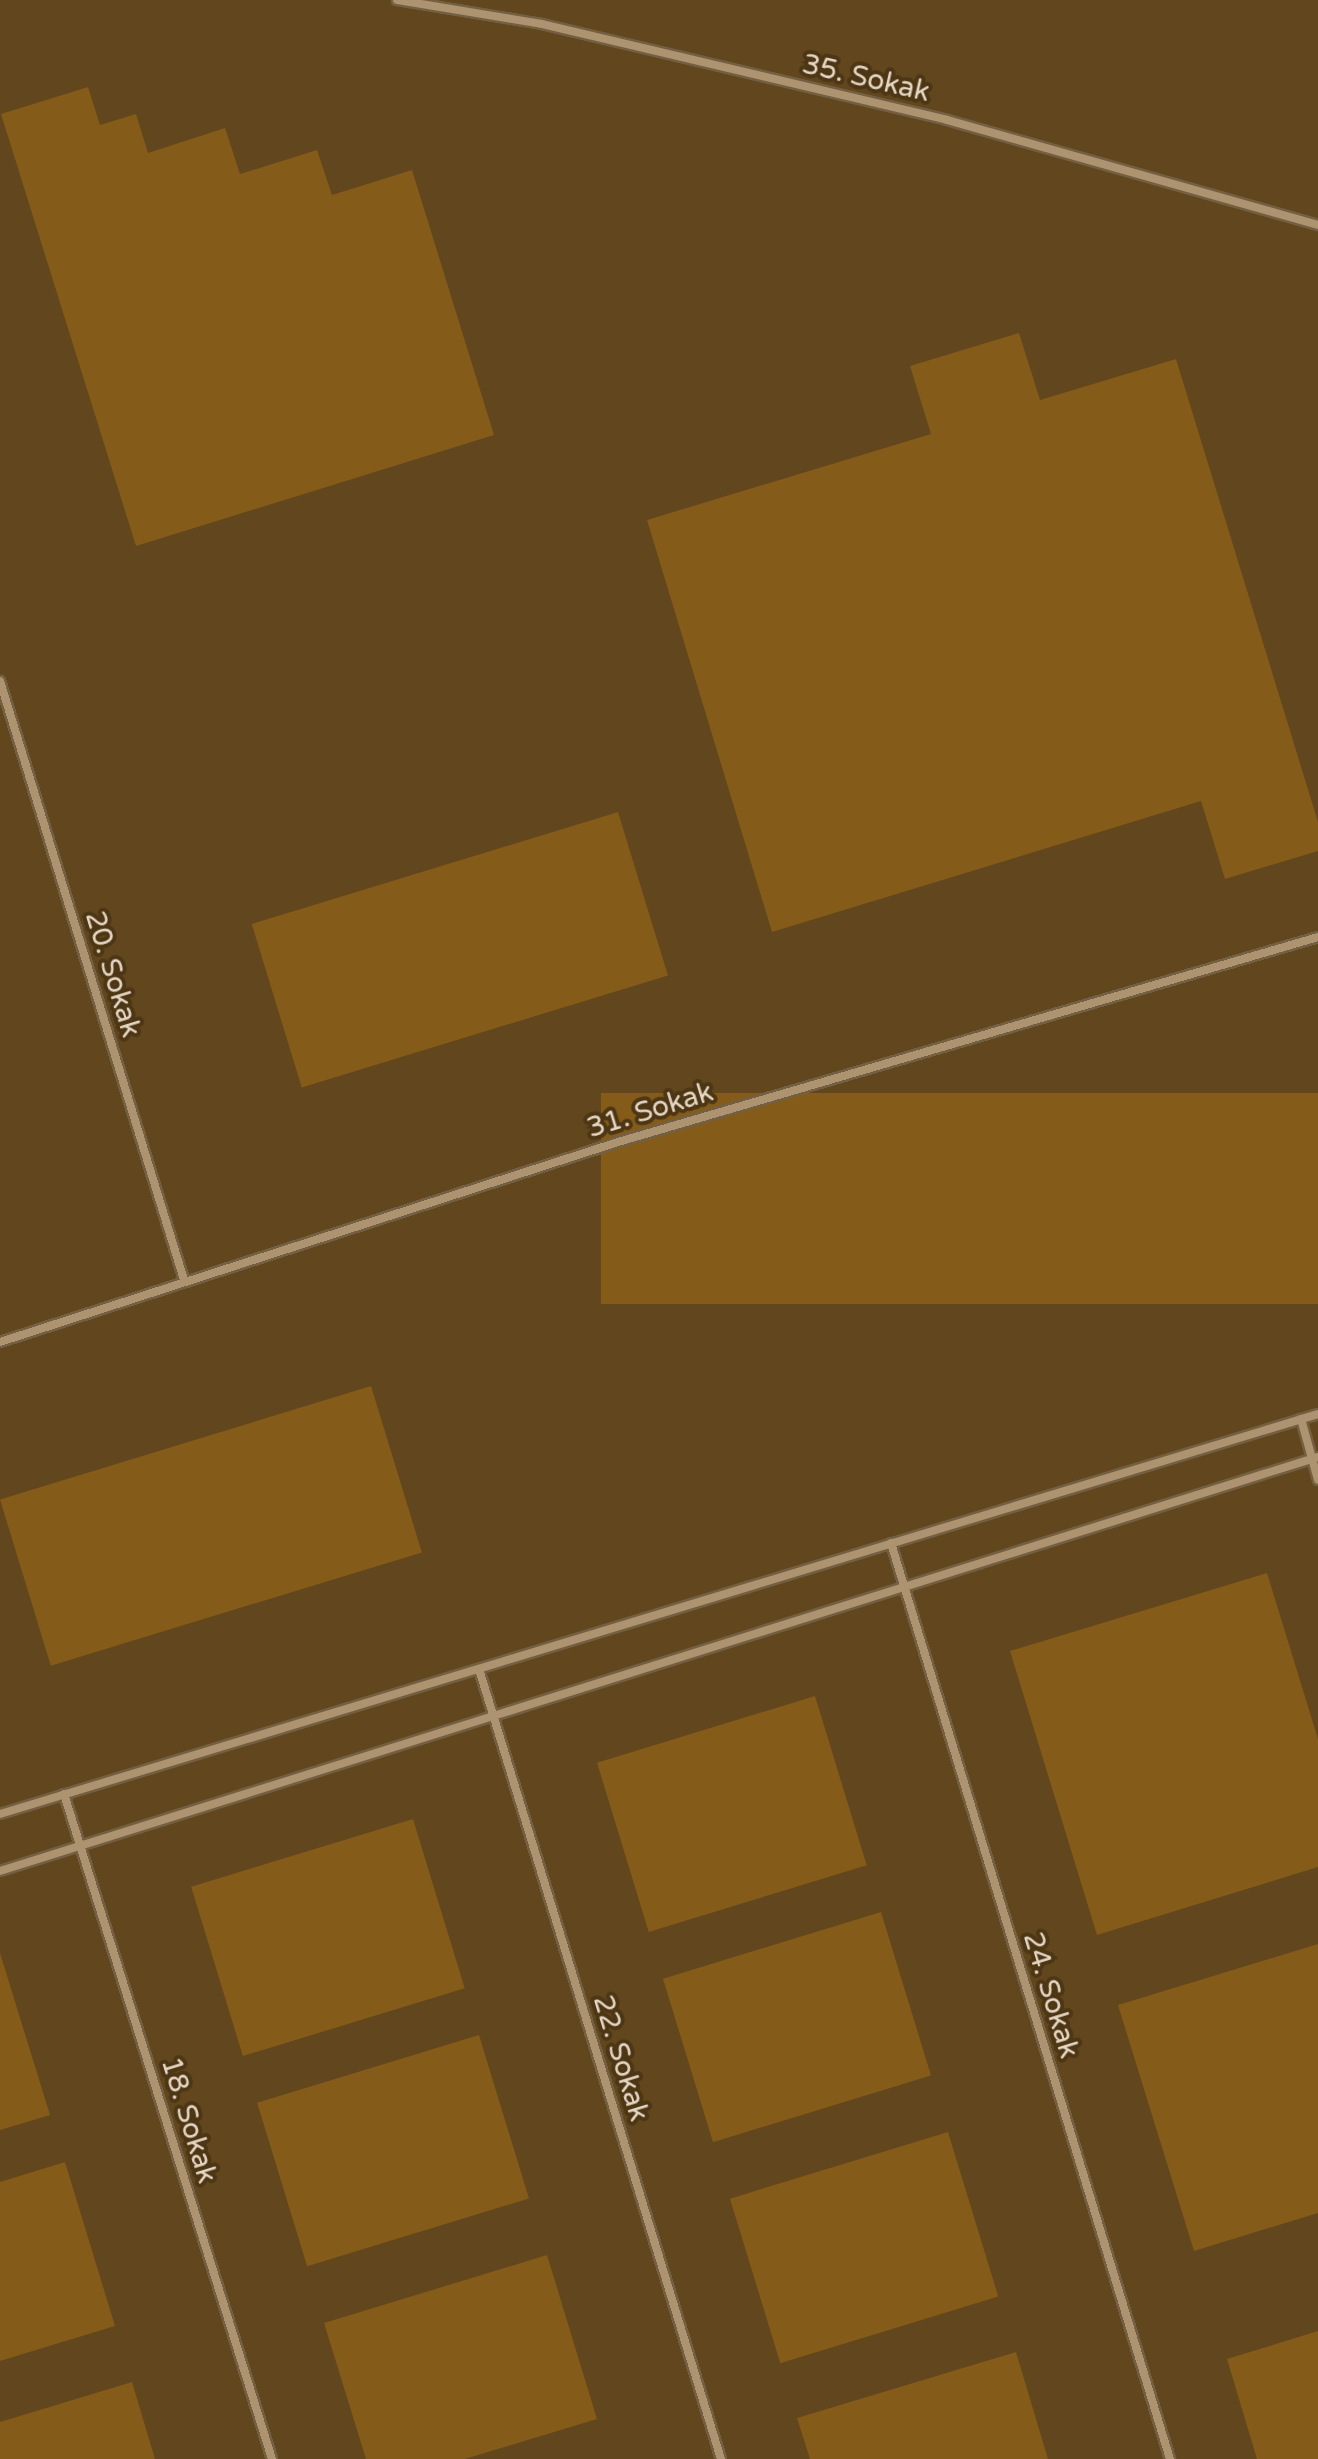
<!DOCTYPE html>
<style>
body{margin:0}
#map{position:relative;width:1318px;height:2459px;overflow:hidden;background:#58411f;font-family:"Varela Round",sans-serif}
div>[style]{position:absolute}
.built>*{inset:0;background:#62461d;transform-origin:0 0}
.building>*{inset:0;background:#845b18;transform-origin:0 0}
.roads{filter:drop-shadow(2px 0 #735f41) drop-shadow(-2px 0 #735f41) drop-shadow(0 2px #735f41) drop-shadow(0 -2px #735f41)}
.minor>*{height:8px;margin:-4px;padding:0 4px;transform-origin:4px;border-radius:4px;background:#ad936f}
span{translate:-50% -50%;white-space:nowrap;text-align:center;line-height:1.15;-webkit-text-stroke:8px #4d3614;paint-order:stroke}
.street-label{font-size:28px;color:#e6d7c5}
</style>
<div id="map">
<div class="built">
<div style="left:0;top:0;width:1318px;height:2459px"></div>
</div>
<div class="building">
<div style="clip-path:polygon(88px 87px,100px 125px,136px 114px,148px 153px,225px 128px,240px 174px,317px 150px,332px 195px,412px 170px,494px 435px,136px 546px,1px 114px)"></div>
<div style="clip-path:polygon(1019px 333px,1040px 400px,1176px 359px,1318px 822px,1318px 851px,1225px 879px,1201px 801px,772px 932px,647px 520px,931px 434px,910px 366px)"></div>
<div style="left:618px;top:812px;width:171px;height:383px;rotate:73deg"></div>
<div style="left:1318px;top:1093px;width:211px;height:717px;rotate:90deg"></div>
<div style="left:371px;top:1386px;width:174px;height:388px;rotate:73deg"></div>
<div style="clip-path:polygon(1267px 1573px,1318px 1739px,1318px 1867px,1097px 1935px,1010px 1651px)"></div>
<div style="left:815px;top:1696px;width:177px;height:228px;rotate:73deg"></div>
<div style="left:413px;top:1819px;width:177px;height:232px;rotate:73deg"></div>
<div style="left:881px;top:1912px;width:171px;height:228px;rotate:73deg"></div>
<div style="clip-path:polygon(1318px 1944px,1318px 2213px,1194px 2251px,1118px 2005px)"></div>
<div style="clip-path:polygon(0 1953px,50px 2115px,0 2130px)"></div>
<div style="left:479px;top:2035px;width:171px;height:232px;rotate:73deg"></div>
<div style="left:948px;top:2132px;width:172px;height:228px;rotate:73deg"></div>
<div style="clip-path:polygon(65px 2162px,115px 2326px,0 2361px,0 2182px)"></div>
<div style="clip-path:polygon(547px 2255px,597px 2419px,465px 2459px,366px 2459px,324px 2323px)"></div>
<div style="clip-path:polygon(1318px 2331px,1318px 2459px,1257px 2459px,1227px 2359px)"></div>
<div style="clip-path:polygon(1016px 2352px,1048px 2459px,810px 2459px,797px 2418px)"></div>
<div style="clip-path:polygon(132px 2382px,155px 2459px,0 2459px,0 2422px)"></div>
</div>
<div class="roads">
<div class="minor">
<div style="left:397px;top:0;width:147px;rotate:9.4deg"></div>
<div style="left:542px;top:24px;width:416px;rotate:13.3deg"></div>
<div style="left:947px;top:120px;width:386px;rotate:15.8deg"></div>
<div style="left:0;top:681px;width:627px;rotate:72.92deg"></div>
<div style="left:0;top:1342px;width:650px;rotate:-17.93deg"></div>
<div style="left:618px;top:1142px;width:729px;rotate:-16.32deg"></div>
<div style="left:1301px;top:1419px;width:63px;rotate:74.4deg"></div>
<div style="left:891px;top:1543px;width:958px;rotate:73.06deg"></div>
<div style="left:479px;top:1669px;width:826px;rotate:72.97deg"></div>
<div style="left:64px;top:1794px;width:697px;rotate:72.63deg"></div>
<div style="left:0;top:1814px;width:1377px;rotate:-16.88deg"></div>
<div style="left:0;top:1871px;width:1381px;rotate:-17.44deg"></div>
</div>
</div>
<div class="street-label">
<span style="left:866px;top:78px;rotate:13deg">35. Sokak</span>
<span style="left:113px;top:974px;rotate:73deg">20. Sokak</span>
<span style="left:650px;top:1110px;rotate:-17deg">31. Sokak</span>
<span style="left:1051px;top:1995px;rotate:73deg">24. Sokak</span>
<span style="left:621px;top:2058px;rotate:73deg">22. Sokak</span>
<span style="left:189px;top:2120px;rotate:73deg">18. Sokak</span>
</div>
</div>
